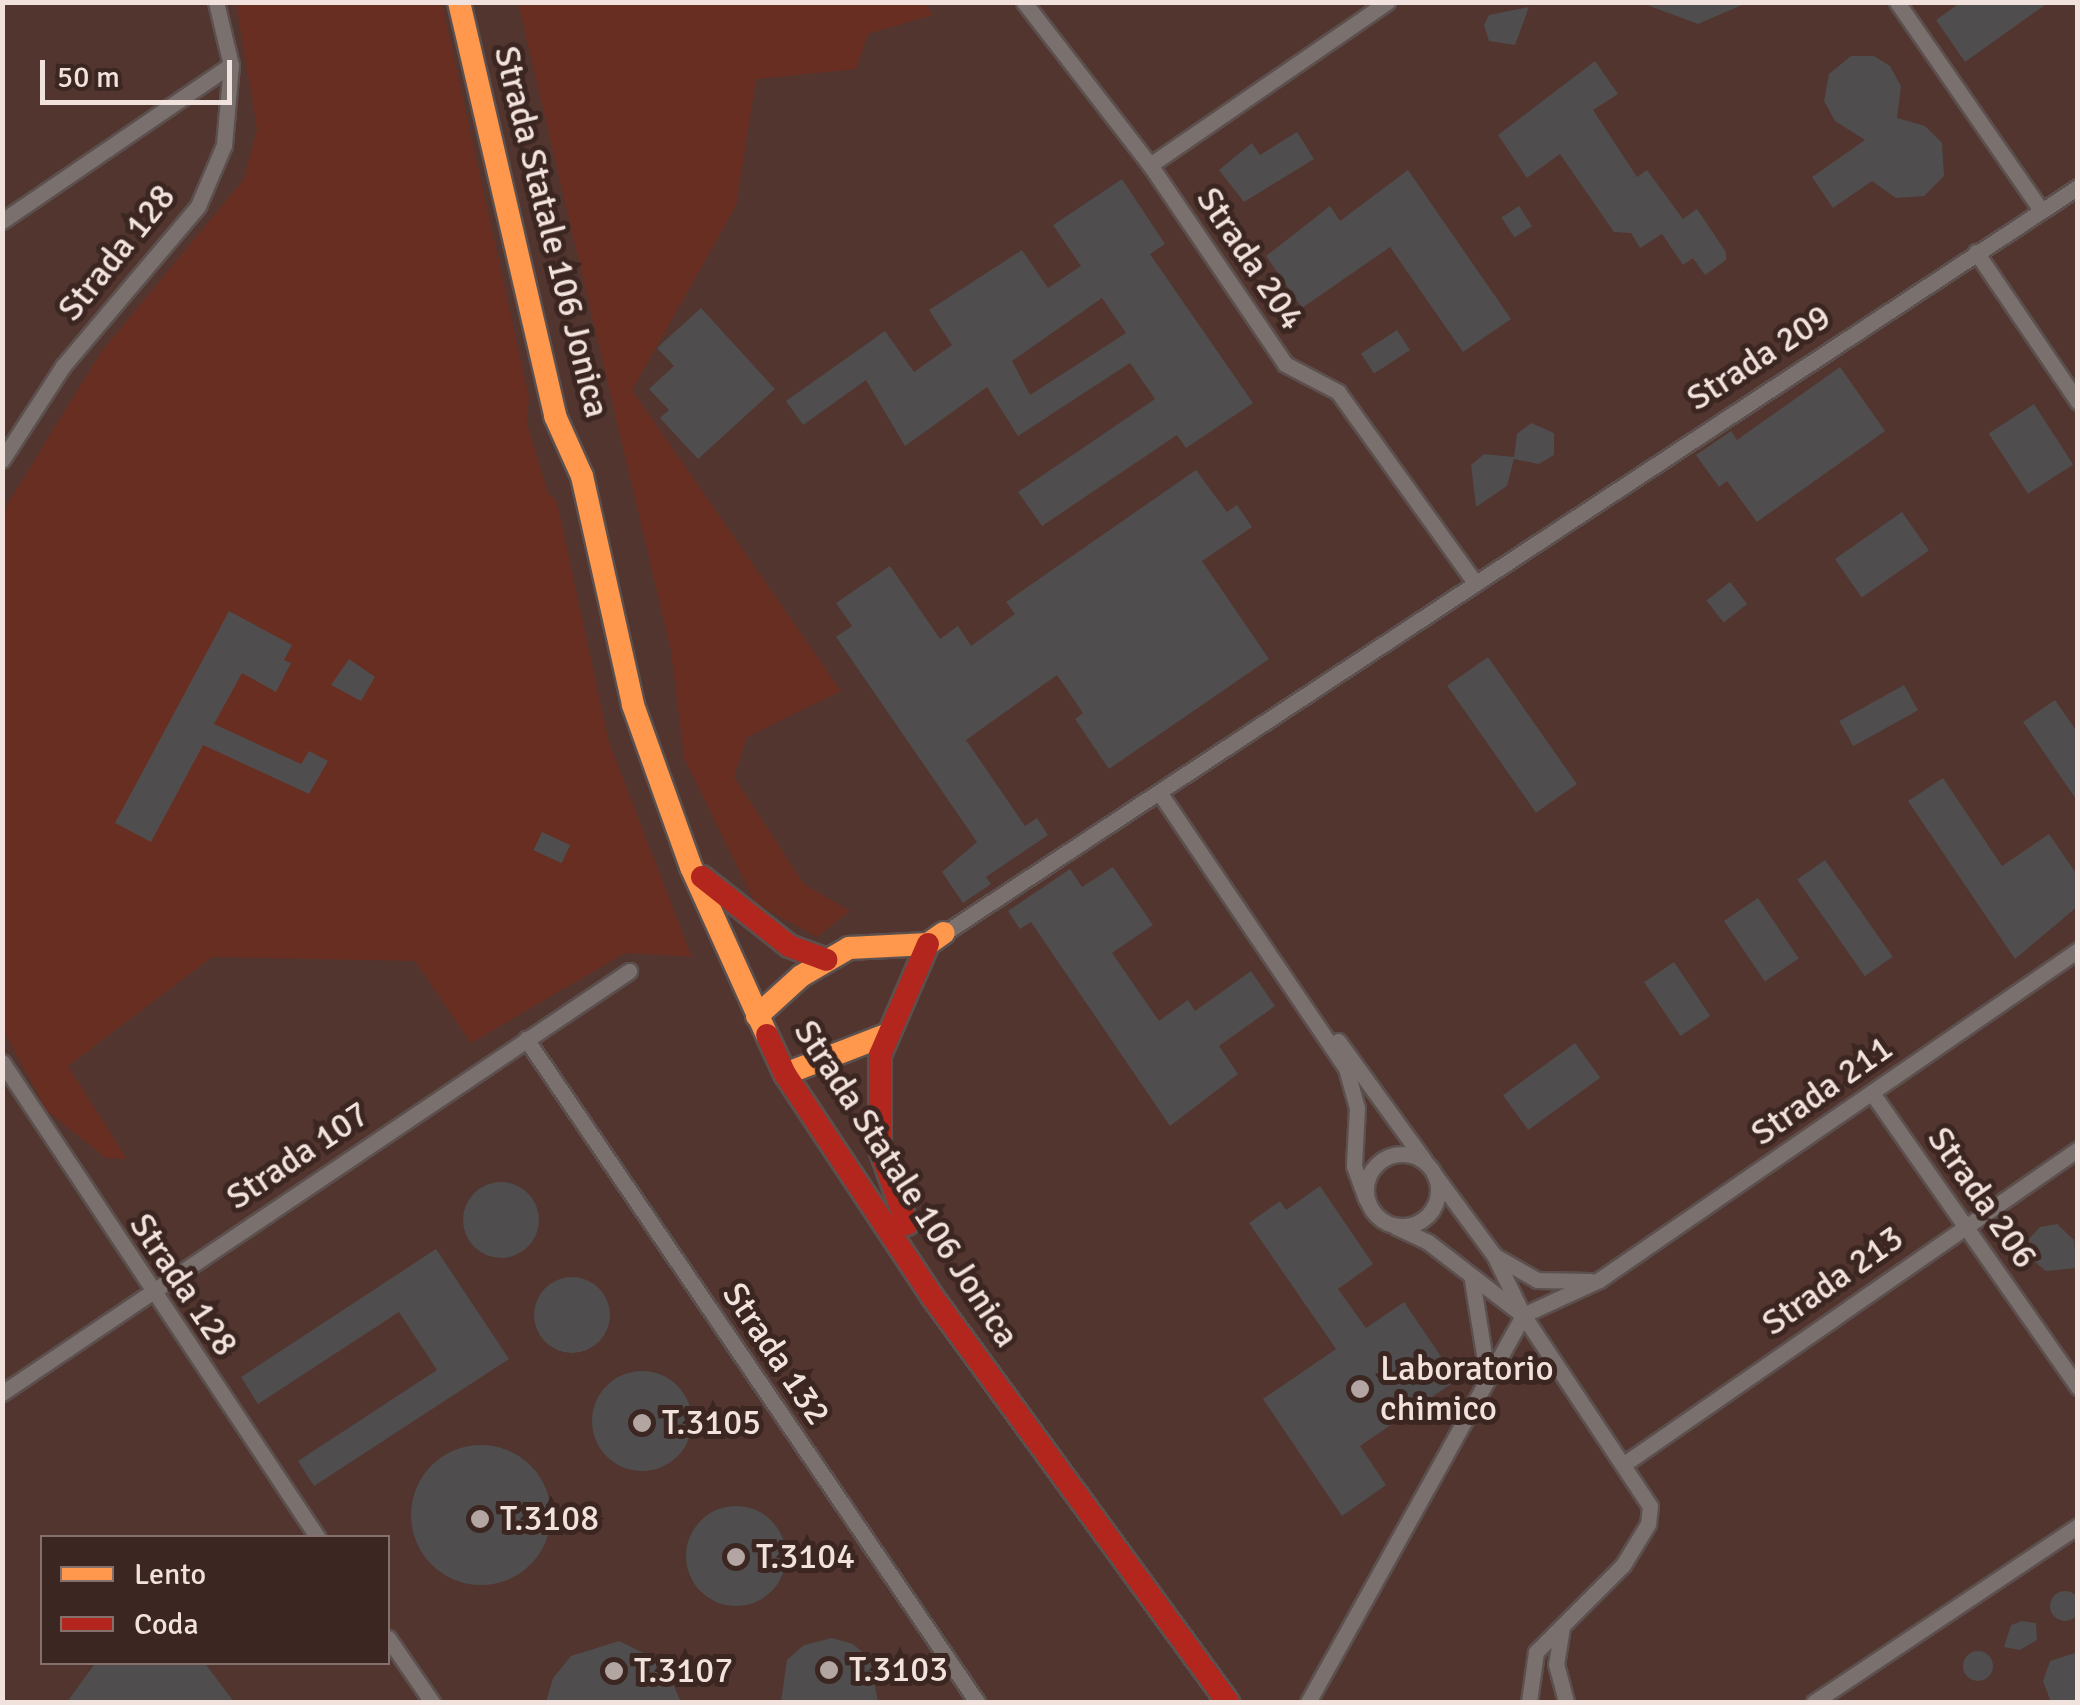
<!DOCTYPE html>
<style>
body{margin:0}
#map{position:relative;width:2080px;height:1705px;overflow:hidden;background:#413431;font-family:Signika,sans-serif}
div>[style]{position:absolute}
.built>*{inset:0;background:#51352e}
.green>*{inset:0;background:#682e22}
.building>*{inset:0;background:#504d4f;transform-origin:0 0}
.round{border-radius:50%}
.roads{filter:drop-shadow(2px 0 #5c504e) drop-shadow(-2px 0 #5c504e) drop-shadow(0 2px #5c504e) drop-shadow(0 -2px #5c504e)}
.lane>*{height:15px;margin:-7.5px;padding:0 7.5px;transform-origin:7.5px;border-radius:7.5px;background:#7a706e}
.lane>.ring{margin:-7.5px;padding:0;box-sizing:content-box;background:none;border:15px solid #7a706e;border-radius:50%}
.slow>*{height:22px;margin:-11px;padding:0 11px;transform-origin:11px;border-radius:11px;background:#ff974d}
.jam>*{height:22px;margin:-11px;padding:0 11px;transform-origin:11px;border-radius:11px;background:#b3261e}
.dots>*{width:28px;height:28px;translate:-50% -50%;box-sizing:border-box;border:5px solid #3c2621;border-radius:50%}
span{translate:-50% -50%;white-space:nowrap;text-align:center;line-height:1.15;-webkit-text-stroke:10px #3c2621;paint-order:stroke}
.street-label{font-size:35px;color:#f1e2de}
.poi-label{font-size:35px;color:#f1e2de}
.left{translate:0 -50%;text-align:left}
.frame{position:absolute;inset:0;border:5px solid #f1e2de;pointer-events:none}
.legend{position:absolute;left:40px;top:1535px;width:350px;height:130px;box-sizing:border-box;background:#3c2621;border:2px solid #84716d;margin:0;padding:12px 18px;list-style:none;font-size:30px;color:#f1e2de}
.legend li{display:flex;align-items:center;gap:20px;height:50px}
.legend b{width:50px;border:2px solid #84716d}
.scale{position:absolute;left:40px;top:60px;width:192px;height:45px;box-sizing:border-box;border:5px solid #f1e2de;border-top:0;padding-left:12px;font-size:30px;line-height:35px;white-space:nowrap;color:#f1e2de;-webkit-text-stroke:8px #3c2621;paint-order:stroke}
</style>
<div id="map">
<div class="built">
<div style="clip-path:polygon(evenodd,3px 3px,2077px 3px,2077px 1702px,3px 1702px,3px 3px,42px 1538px,388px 1538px,388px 1662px,42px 1662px,42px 1538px)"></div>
</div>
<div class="green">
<div style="clip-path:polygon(924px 2px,933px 15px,868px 34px,856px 69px,756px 79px,736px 206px,632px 390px,841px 691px,747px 737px,734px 777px,804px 884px,850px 911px,817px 937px,755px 903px,684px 758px,671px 651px,518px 3px)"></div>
<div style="clip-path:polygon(236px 3px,442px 3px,529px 397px,527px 423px,548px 493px,557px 502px,609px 742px,692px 957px,625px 953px,471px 1043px,415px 961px,212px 957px,68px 1066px,127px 1159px,106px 1158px,47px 1111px,3px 1030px,2px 513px,101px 352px,244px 179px,257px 129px)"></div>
</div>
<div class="building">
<div style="clip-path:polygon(1639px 2px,1749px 2px,1698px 24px)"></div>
<div style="clip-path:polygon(1961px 2px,2049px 2px,1965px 62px,1936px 20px)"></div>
<div style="clip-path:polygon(1529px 7px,1515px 45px,1489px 41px,1484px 25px,1489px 15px)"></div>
<div style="clip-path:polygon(1851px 56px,1874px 56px,1890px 66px,1901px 86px,1897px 118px,1925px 126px,1942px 143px,1944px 176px,1924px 196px,1896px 198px,1872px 181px,1833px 208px,1812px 177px,1865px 140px,1835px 121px,1824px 101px,1829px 74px)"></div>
<div style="clip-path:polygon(1595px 61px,1618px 94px,1593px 110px,1637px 177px,1647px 170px,1683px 219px,1697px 209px,1726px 252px,1726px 260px,1705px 275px,1693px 258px,1683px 265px,1662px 234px,1640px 248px,1631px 233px,1614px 232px,1560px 154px,1527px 178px,1498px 135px)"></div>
<div style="clip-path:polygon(1297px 132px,1314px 159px,1244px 202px,1219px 170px,1252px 143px,1260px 155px)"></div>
<div style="clip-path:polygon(1408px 170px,1511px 319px,1463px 352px,1390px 247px,1302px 308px,1266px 256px,1330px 206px,1340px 221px)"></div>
<div style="clip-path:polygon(evenodd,1122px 179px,1165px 244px,1150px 254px,1253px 403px,1186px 448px,1177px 435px,1042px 526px,1018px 492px,1155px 399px,1130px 363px,1018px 436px,987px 387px,905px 446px,866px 380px,803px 425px,786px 401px,885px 331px,914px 372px,952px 345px,929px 310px,1022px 250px,1048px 288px,1081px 266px,1053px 225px,1122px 179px,1102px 298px,1126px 333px,1030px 395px,1012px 361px,1102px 298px)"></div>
<div style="left:1519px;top:206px;width:24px;height:21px;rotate:57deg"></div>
<div style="clip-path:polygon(701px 308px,775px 389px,698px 459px,660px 418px,669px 410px,649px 389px,674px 366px,657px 348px)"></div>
<div style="left:1397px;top:330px;width:24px;height:43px;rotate:57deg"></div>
<div style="clip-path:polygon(1840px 367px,1885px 431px,1757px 522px,1727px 481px,1719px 487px,1696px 455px,1731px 431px,1737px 440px)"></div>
<div style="left:2034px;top:404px;width:72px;height:54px;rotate:57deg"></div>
<div style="clip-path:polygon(1531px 423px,1554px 433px,1554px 455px,1539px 464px,1514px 459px,1507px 486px,1476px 507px,1471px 465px,1484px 454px,1514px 457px,1517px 434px)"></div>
<div style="clip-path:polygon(1196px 470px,1227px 512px,1237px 505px,1252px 527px,1202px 561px,1269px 659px,1109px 769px,1075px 719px,1083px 713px,1057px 675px,966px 740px,1025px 826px,1037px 818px,1048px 835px,986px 877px,991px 884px,963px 903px,942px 872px,977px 842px,836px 637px,852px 626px,836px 603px,890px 566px,940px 639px,958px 626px,971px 646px,1015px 614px,1006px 602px)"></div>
<div style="left:1902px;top:512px;width:47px;height:82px;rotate:55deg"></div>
<div style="left:1730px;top:582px;width:28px;height:30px;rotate:52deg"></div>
<div style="clip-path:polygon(229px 611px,292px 645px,284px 660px,291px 663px,276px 692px,242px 673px,214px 724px,301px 764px,309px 751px,328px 761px,309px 794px,203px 745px,151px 842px,115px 823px)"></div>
<div style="left:1488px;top:657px;width:155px;height:50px;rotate:55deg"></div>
<div style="clip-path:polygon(349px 659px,375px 677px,361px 701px,331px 685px)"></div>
<div style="left:1904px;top:685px;width:29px;height:74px;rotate:61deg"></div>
<div style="clip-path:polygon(2055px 700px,2078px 733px,2078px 802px,2023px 722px)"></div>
<div style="clip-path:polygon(1943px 778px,2002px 866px,2049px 834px,2078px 876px,2078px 906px,2015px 959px,1908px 801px)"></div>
<div style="left:542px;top:832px;width:31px;height:20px;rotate:25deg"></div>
<div style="left:1825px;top:860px;width:118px;height:34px;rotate:55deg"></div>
<div style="clip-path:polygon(1113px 867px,1153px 925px,1112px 953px,1159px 1021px,1188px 1000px,1195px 1011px,1251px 971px,1275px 1006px,1219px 1046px,1238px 1074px,1170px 1126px,1031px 922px,1020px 929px,1008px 911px,1070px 869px,1082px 887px)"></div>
<div style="left:1758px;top:898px;width:73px;height:41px;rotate:56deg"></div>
<div style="left:1674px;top:962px;width:65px;height:36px;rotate:56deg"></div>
<div style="left:1575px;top:1043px;width:43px;height:89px;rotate:54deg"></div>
<div class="round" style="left:463px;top:1182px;width:76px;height:76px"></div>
<div style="clip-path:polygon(1320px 1186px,1373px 1264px,1338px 1289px,1366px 1328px,1404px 1302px,1457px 1380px,1360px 1446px,1386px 1485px,1342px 1516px,1263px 1399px,1336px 1349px,1249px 1223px,1280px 1201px,1286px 1210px)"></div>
<div style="clip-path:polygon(2057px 1224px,2074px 1240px,2076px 1268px,2046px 1271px,2029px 1257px,2029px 1239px,2040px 1227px)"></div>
<div style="clip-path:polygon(436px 1249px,509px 1359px,314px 1486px,298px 1461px,437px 1370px,399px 1312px,258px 1404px,241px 1377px)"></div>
<div class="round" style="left:534px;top:1277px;width:76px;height:76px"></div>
<div class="round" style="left:592px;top:1371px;width:100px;height:100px"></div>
<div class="round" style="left:411px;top:1445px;width:140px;height:140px"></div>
<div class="round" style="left:686px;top:1506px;width:100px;height:100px"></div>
<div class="round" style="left:2050px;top:1591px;width:30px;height:30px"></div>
<div style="clip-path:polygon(2022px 1621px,2036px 1623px,2037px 1640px,2020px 1650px,2004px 1647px,2011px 1625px)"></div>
<div style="clip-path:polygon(832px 1638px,853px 1644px,870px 1659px,878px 1702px,781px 1702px,787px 1660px,804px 1645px)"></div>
<div style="clip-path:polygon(619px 1641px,664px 1663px,681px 1702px,546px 1702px,553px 1678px,571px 1656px)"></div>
<div class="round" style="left:1963px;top:1651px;width:30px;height:30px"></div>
<div style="clip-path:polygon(2078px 1652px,2078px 1702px,2051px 1702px,2043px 1681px,2050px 1661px)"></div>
<div style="clip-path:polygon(96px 1662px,204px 1662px,234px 1702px,67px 1702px)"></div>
</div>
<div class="roads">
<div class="lane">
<div style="left:1024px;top:2px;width:206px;rotate:52.3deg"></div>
<div style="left:1150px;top:165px;width:240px;rotate:55.8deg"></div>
<div style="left:1285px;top:364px;width:60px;rotate:27.8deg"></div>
<div style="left:1338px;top:392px;width:231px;rotate:54.3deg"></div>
<div style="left:1897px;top:2px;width:253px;rotate:55.3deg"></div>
<div style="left:1150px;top:165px;width:288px;rotate:-34.5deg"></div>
<div style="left:2px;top:221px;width:277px;rotate:-34.3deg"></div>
<div style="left:1976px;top:252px;width:181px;rotate:55.8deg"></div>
<div style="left:2px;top:460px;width:112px;rotate:-57deg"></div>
<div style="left:63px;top:366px;width:209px;rotate:-49.8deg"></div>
<div style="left:198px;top:206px;width:66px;rotate:-66.9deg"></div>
<div style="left:224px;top:145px;width:80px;rotate:-85deg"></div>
<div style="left:231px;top:65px;width:65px;rotate:-103.4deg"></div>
<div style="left:1159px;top:792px;width:333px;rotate:55.9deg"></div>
<div style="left:1346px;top:1068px;width:41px;rotate:74.6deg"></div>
<div style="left:1357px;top:1108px;width:58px;rotate:93deg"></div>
<div style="left:1354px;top:1166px;width:35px;rotate:70deg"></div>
<div style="left:949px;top:930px;width:1352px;rotate:-33.35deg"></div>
<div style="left:526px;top:1039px;width:802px;rotate:55.77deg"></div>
<div style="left:1338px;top:1041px;width:147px;rotate:54.1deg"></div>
<div style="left:2px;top:1062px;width:571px;rotate:56.42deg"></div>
<div style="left:1872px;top:1093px;width:359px;rotate:55deg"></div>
<div class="ring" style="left:1366px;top:1154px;width:57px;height:57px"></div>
<div style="left:1434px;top:1174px;width:101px;rotate:53.5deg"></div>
<div style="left:1494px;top:1255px;width:67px;rotate:64.2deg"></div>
<div style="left:1523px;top:1315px;width:229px;rotate:56.4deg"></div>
<div style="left:1650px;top:1506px;width:18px;rotate:96deg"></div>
<div style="left:1648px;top:1524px;width:48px;rotate:121.4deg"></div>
<div style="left:1623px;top:1565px;width:123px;rotate:135deg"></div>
<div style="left:1536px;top:1652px;width:50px;rotate:98deg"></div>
<div style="left:1396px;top:1227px;width:35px;rotate:25deg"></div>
<div style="left:1428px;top:1242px;width:116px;rotate:37.7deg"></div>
<div style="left:1495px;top:1256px;width:48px;rotate:29.7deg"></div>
<div style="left:1537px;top:1280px;width:53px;rotate:1.1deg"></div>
<div style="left:1472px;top:1280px;width:100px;rotate:80.8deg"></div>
<div style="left:1523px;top:1315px;width:84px;rotate:-24.7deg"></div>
<div style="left:1599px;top:1280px;width:582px;rotate:-34.56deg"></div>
<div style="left:2px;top:1393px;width:756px;rotate:-33.94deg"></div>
<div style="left:1624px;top:1464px;width:553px;rotate:-34.75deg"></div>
<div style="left:1562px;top:1627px;width:37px;rotate:99deg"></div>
<div style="left:1556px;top:1664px;width:39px;rotate:75deg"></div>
<div style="left:388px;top:1638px;width:78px;rotate:55.5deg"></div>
<div style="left:1308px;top:1702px;width:443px;rotate:-60.9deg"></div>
<div style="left:1814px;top:1702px;width:317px;rotate:-33.7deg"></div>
</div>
<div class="slow">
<div style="left:459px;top:2px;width:425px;rotate:76.9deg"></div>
<div style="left:555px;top:416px;width:66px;rotate:65.8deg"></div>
<div style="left:582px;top:476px;width:235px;rotate:77.4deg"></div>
<div style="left:633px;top:705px;width:172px;rotate:70.3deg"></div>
<div style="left:691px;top:867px;width:184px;rotate:65.7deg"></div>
<div style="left:757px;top:1016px;width:59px;rotate:-42.3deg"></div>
<div style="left:801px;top:976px;width:56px;rotate:-30.3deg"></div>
<div style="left:849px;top:948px;width:79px;rotate:-2.9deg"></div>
<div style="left:928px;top:944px;width:19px;rotate:-35deg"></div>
<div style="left:785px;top:1074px;width:110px;rotate:-21.2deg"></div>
</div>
<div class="jam">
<div style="left:702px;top:877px;width:111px;rotate:38.4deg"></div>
<div style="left:789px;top:946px;width:40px;rotate:20.2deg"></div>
<div style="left:767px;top:1035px;width:43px;rotate:65.2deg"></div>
<div style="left:785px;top:1074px;width:270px;rotate:56.5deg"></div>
<div style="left:934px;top:1299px;width:499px;rotate:53.9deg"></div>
<div style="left:907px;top:1224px;width:80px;rotate:-109.8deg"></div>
<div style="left:880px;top:1149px;width:94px;rotate:-90deg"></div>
<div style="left:880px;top:1055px;width:121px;rotate:-66.6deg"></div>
</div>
</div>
<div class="dots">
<div style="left:1360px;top:1389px;background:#b3a5a1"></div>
<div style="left:642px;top:1423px;background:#b3a5a1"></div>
<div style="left:480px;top:1519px;background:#b3a5a1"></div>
<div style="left:736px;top:1557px;background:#b3a5a1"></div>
<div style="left:829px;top:1670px;background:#b3a5a1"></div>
<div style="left:614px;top:1671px;background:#b3a5a1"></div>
</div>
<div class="street-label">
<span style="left:551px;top:232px;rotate:76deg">Strada Statale 106 Jonica</span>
<span style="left:117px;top:253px;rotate:-51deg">Strada 128</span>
<span style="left:1250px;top:259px;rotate:56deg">Strada 204</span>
<span style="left:1759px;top:358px;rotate:-33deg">Strada 209</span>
<span style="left:1822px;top:1091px;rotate:-35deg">Strada 211</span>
<span style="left:298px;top:1156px;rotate:-34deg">Strada 107</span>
<span style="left:906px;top:1184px;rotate:57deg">Strada Statale 106 Jonica</span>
<span style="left:1982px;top:1198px;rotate:55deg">Strada 206</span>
<span style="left:1833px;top:1281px;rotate:-35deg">Strada 213</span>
<span style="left:183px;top:1285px;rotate:56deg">Strada 128</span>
<span style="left:776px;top:1354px;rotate:56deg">Strada 132</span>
</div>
<div class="poi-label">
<span class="left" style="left:1380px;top:1389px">Laboratorio<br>chimico</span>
<span class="left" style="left:662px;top:1423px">T.3105</span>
<span class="left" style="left:500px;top:1519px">T.3108</span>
<span class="left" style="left:756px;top:1557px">T.3104</span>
<span class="left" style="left:849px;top:1670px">T.3103</span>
<span class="left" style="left:634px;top:1671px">T.3107</span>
</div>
<div class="frame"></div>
<ul class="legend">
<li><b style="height:12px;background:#ff974d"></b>Lento</li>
<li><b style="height:12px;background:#b3261e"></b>Coda</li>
</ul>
<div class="scale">50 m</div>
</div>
